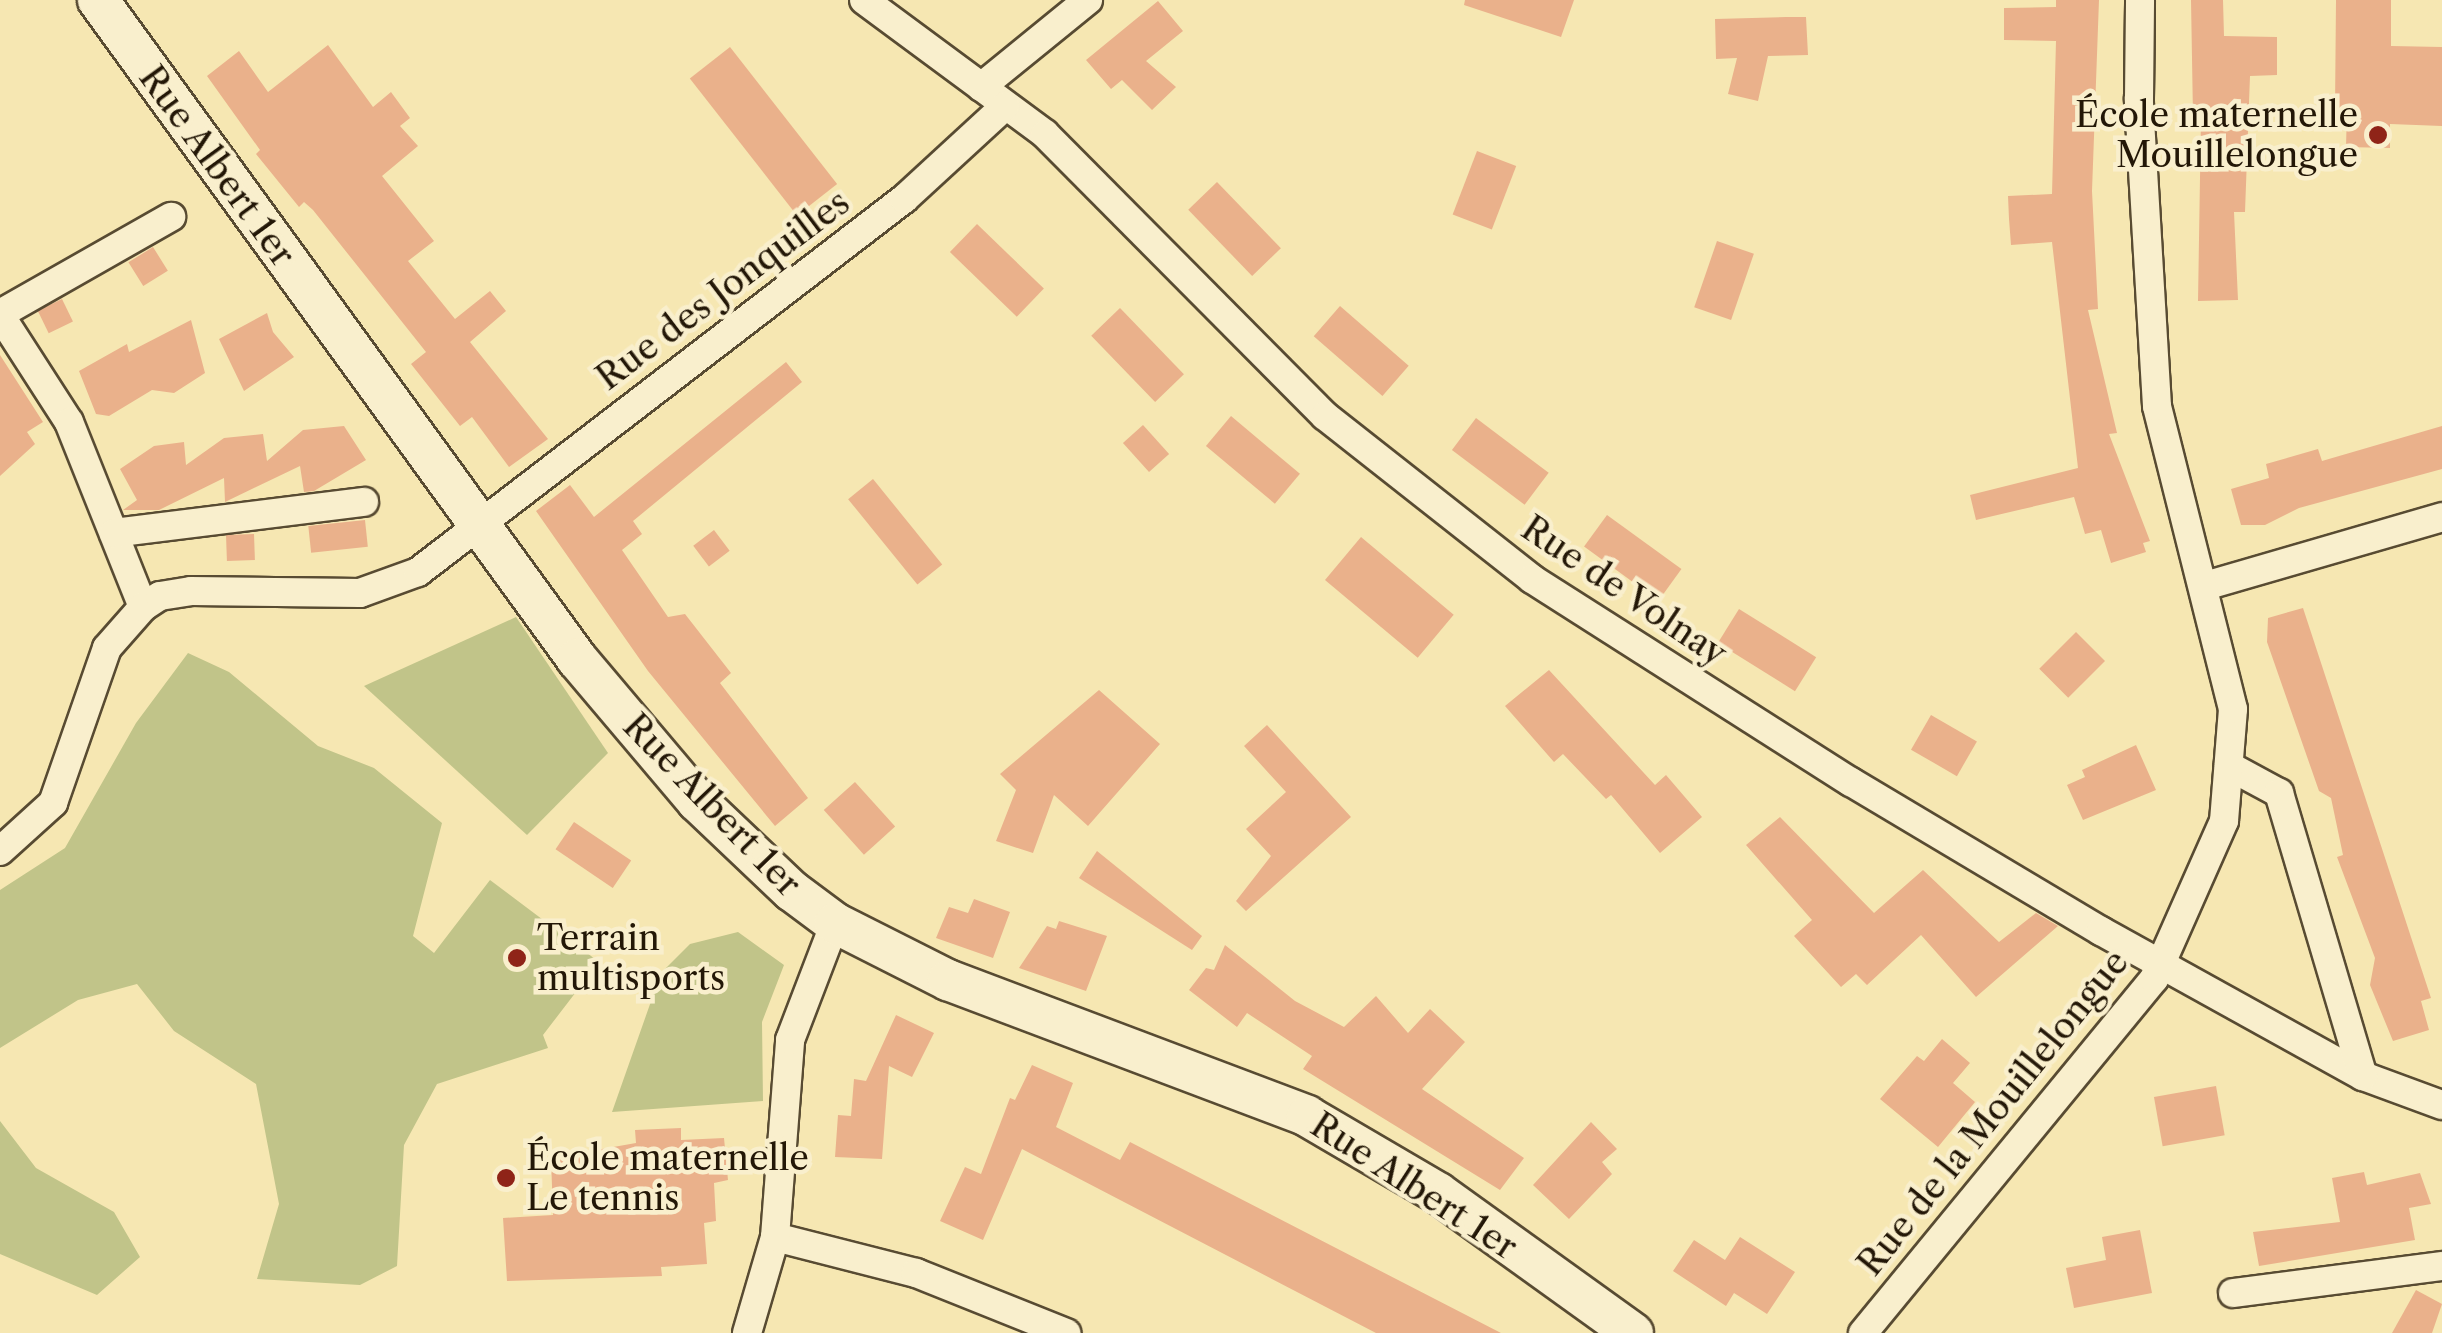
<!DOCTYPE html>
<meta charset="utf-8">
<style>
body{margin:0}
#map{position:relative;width:2442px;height:1333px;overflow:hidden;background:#f6e7b2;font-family:"Libre Caslon Text",serif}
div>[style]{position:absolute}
.green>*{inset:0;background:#c1c489}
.building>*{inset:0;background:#eab18b;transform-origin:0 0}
.roads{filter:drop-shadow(2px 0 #584b32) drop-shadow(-2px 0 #584b32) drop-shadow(0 2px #584b32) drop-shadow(0 -2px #584b32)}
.street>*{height:28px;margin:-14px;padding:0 14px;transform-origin:14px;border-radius:14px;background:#f9efcd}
.secondary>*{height:40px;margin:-20px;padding:0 20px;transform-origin:20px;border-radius:20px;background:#f9efcd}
.dots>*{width:28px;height:28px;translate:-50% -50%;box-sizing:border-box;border:5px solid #f9efcd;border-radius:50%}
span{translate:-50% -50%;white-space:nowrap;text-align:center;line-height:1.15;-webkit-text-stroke:9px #f9efcd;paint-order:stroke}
.poi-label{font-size:35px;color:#231707}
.right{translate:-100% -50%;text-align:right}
.left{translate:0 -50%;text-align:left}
.street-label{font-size:35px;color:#231707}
</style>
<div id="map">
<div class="green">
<div style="clip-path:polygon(516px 617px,608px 753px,527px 835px,364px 686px)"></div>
<div style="clip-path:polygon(188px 653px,229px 672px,318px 746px,374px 768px,442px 823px,413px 936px,434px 953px,490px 880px,599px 962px,543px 1035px,548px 1048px,437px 1084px,404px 1145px,397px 1266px,360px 1285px,257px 1279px,279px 1204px,256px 1084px,174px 1031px,137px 984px,78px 1000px,0 1048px,0 890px,65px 848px,136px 723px)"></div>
<div style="clip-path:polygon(738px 932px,784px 965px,762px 1022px,763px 1101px,612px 1112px,661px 973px,690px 944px)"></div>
<div style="clip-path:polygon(0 1121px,36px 1168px,114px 1212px,140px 1257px,97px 1295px,0 1254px)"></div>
</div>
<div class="building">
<div style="clip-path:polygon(1465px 0,1574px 0,1561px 37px,1464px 5px)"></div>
<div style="clip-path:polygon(2056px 0,2099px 0,2092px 191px,2098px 309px,2088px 310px,2117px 433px,2109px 434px,2150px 541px,2143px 543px,2146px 552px,2111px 563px,2101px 530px,2085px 534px,2074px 497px,1976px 520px,1970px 495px,2078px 468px,2052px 242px,2011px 245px,2009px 219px,2008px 196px,2052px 194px,2056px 41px,2004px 40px,2004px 8px,2056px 7px)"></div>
<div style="clip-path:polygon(2191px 0,2223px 0,2224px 36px,2277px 37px,2277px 75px,2250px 76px,2245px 212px,2234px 212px,2238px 300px,2198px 301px,2201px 117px,2193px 117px)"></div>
<div style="clip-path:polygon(2336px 0,2391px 0,2391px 46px,2442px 47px,2442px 126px,2390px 124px,2390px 148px,2346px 147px,2347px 109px,2335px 108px)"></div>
<div style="clip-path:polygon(1158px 1px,1183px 31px,1146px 61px,1176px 87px,1152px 110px,1122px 80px,1111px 89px,1086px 60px)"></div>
<div style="clip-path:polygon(1786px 17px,1806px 17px,1808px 55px,1768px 56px,1758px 101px,1728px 94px,1737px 58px,1716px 59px,1715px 19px)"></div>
<div style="clip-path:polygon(328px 45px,373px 107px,391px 92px,410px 118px,400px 126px,418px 146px,382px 176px,434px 241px,408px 261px,455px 319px,490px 291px,506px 311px,470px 342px,548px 439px,509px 467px,472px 417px,460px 426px,411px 364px,426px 352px,313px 210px,304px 202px,299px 207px,256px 154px,260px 150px,207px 76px,239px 51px,268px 92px)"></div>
<div style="left:730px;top:47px;width:174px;height:51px;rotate:52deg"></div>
<div style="left:1477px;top:151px;width:42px;height:68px;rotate:21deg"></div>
<div style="left:1217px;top:182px;width:92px;height:40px;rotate:46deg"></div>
<div style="left:977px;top:224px;width:93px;height:39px;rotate:44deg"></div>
<div style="left:1717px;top:241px;width:39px;height:70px;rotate:19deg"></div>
<div style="left:153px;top:247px;width:28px;height:29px;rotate:58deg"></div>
<div style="left:62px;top:299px;width:25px;height:27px;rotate:64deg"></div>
<div style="left:1340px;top:306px;width:91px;height:40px;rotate:41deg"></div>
<div style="left:1120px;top:308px;width:92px;height:40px;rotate:46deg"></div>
<div style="clip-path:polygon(267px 313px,273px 332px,294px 357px,244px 391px,219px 339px)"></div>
<div style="clip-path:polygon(191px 320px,205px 373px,174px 393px,152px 390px,109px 416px,96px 414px,79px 371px,127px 344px,129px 352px)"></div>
<div style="clip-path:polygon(0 355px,43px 422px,27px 432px,35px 444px,0 476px)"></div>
<div style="clip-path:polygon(786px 362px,802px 382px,633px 521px,642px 534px,622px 550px,668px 617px,685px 614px,731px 673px,720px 683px,808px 798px,775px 826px,648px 671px,536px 511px,570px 485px,594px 517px)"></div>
<div style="left:1231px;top:416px;width:90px;height:39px;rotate:40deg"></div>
<div style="left:1476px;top:418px;width:91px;height:40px;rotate:37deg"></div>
<div style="left:1143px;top:425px;width:39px;height:27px;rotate:48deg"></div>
<div style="clip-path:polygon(344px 426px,366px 460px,314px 491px,304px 492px,300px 466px,225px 502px,224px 478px,159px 510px,123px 510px,137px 500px,120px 469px,154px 446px,184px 442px,186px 465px,224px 438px,263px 434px,267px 461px,303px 430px)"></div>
<div style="clip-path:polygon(2442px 426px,2442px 469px,2299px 508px,2265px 525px,2241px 525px,2231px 489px,2269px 478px,2266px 464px,2318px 449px,2322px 461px)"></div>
<div style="left:873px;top:479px;width:110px;height:32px;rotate:51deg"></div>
<div style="left:1607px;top:515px;width:92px;height:39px;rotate:36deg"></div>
<div style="left:365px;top:520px;width:27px;height:57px;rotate:84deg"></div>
<div style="left:714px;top:530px;width:26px;height:26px;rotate:53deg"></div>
<div style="left:254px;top:534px;width:26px;height:28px;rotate:88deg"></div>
<div style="left:1361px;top:537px;width:121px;height:56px;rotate:40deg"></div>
<div style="clip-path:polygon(2303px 608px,2431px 998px,2421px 1001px,2429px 1030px,2393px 1041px,2370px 985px,2375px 958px,2337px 857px,2343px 855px,2331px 798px,2319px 791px,2267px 642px,2268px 618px)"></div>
<div style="left:1739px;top:609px;width:91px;height:40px;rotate:32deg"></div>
<div style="left:2076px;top:632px;width:41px;height:52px;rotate:45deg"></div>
<div style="clip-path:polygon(1549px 670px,1655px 785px,1666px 775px,1702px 817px,1660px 853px,1611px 795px,1606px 799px,1563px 754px,1554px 762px,1505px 706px)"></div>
<div style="clip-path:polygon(1099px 690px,1160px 744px,1088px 826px,1054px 795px,1033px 853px,996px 841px,1016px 790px,1000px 774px)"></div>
<div style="left:1931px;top:715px;width:53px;height:40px;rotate:30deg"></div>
<div style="clip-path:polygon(1267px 725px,1351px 817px,1246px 911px,1236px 901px,1271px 856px,1246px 829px,1286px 792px,1244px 746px)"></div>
<div style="clip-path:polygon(2136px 745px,2156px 790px,2083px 820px,2067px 785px,2085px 777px,2082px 770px)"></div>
<div style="left:855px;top:782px;width:60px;height:42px;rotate:48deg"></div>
<div style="clip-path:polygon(1780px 817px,1874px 913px,1923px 870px,1999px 942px,2036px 913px,2058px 926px,1976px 997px,1921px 935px,1867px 985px,1856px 974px,1841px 987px,1794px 936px,1812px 920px,1746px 845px)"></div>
<div style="left:574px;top:822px;width:69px;height:33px;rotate:34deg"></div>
<div style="clip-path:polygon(1097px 851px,1202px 936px,1192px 950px,1079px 878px)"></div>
<div style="clip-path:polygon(974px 899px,1010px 912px,993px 958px,936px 938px,949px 907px,968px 913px)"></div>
<div style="clip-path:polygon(1059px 921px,1107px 936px,1086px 991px,1019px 968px,1047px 926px,1056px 929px)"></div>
<div style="clip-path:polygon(1225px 945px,1295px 1001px,1344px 1027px,1376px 996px,1408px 1033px,1430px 1009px,1465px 1042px,1422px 1089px,1524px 1158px,1500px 1190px,1303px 1069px,1312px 1056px,1247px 1013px,1237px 1027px,1189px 990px,1206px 968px,1214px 970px)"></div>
<div style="clip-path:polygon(896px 1015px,934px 1033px,912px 1077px,889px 1066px,882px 1159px,835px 1157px,838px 1115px,851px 1116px,854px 1079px,866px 1081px)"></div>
<div style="clip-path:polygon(1942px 1039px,1970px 1063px,1953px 1083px,1975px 1102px,1938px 1147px,1880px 1099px,1917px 1056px,1924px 1061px)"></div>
<div style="clip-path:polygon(1032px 1065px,1073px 1083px,1056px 1127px,1120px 1160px,1130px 1142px,1501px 1333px,1376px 1333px,1022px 1149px,983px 1240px,940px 1221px,965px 1167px,981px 1174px,1010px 1098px,1015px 1100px)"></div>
<div style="left:2216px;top:1086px;width:50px;height:63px;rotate:80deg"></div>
<div style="clip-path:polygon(1591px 1122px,1617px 1149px,1602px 1162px,1612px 1174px,1569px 1219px,1533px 1185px)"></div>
<div style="clip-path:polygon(681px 1128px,681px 1140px,724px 1138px,728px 1180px,714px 1183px,716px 1221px,704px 1223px,707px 1264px,661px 1267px,662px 1276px,507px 1281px,503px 1218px,553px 1215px,551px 1158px,636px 1143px,635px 1130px)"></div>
<div style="clip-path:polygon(2364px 1172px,2367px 1185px,2420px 1173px,2431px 1204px,2409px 1208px,2415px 1240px,2259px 1266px,2253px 1232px,2340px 1222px,2332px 1178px)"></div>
<div style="clip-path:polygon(2140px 1230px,2152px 1293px,2074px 1308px,2066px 1268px,2106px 1260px,2102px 1237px)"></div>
<div style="clip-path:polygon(1740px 1237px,1795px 1272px,1767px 1314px,1734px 1293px,1726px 1306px,1673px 1271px,1694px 1240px,1725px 1260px)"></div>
<div style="clip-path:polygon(2416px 1290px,2442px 1304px,2432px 1333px,2392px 1333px)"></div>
</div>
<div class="roads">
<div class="street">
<div style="left:864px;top:0;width:225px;rotate:36.5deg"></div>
<div style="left:1045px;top:134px;width:397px;rotate:45.2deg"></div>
<div style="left:1325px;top:416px;width:263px;rotate:38.2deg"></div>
<div style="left:1532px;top:579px;width:378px;rotate:32.5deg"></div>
<div style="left:1851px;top:782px;width:291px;rotate:30.8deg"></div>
<div style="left:2101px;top:931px;width:299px;rotate:29deg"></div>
<div style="left:2363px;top:1076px;width:84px;rotate:20.2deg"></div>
<div style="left:981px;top:87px;width:138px;rotate:-39.1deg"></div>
<div style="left:0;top:314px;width:197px;rotate:-29.6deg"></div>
<div style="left:0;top:315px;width:127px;rotate:57.2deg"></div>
<div style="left:69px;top:422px;width:199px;rotate:68.2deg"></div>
<div style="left:114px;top:533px;width:252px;rotate:-7.1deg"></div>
<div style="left:2205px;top:586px;width:247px;rotate:-16.2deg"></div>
<div style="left:2229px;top:766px;width:57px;rotate:28.4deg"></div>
<div style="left:2279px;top:793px;width:295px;rotate:73.5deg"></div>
<div style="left:0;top:851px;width:72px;rotate:-42.2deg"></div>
<div style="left:53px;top:803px;width:164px;rotate:-70.8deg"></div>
<div style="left:107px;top:648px;width:55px;rotate:-48.7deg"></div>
<div style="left:143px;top:607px;width:20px;rotate:-33deg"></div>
<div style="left:160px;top:596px;width:31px;rotate:-9deg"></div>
<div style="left:191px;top:591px;width:169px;rotate:0.7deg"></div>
<div style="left:360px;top:593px;width:62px;rotate:-19.9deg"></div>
<div style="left:418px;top:572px;width:613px;rotate:-37.51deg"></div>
<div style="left:904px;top:199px;width:137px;rotate:-42.6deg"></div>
<div style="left:775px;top:1237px;width:146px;rotate:14.3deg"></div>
<div style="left:916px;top:1273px;width:162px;rotate:21.8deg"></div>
<div style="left:2233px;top:1293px;width:211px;rotate:-7.4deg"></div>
<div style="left:747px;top:1333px;width:100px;rotate:-73.7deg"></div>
<div style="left:775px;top:1237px;width:198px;rotate:-85.6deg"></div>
<div style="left:790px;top:1040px;width:125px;rotate:-69deg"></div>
<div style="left:1863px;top:1333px;width:458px;rotate:-50.6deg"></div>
<div style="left:2154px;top:979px;width:173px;rotate:-66.1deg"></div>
<div style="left:2224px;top:821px;width:112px;rotate:-85.4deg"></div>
<div style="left:2233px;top:709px;width:312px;rotate:-104.1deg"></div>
<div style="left:2157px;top:406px;width:308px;rotate:-93.4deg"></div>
<div style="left:2139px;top:99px;width:99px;rotate:-89.4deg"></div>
</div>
<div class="secondary">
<div style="left:98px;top:0;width:815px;rotate:53.99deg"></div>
<div style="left:577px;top:659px;width:186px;rotate:49.8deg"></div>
<div style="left:697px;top:801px;width:131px;rotate:43.5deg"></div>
<div style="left:792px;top:891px;width:54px;rotate:36.7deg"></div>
<div style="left:835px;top:923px;width:127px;rotate:26.8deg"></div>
<div style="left:948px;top:980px;width:384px;rotate:20.7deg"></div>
<div style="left:1307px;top:1116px;width:152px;rotate:30.4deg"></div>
<div style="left:1438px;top:1193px;width:240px;rotate:35.7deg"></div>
</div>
</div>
<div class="dots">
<div style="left:2378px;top:135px;background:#8f2418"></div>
<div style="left:517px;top:958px;background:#8f2418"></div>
<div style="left:506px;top:1178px;background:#8f2418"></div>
</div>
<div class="poi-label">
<span class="right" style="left:2358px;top:135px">École maternelle<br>Mouillelongue</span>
<span class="left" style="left:537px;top:958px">Terrain<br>multisports</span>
<span class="left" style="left:526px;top:1178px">École maternelle<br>Le tennis</span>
</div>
<div class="street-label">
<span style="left:217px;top:166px;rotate:54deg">Rue Albert 1er</span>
<span style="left:723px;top:290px;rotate:-37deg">Rue des Jonquilles</span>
<span style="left:1624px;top:591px;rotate:34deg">Rue de Volnay</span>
<span style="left:712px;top:805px;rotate:46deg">Rue Albert 1er</span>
<span style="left:1993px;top:1113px;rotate:-51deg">Rue de la Mouillelongue</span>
<span style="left:1414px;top:1186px;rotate:33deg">Rue Albert 1er</span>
</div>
</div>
